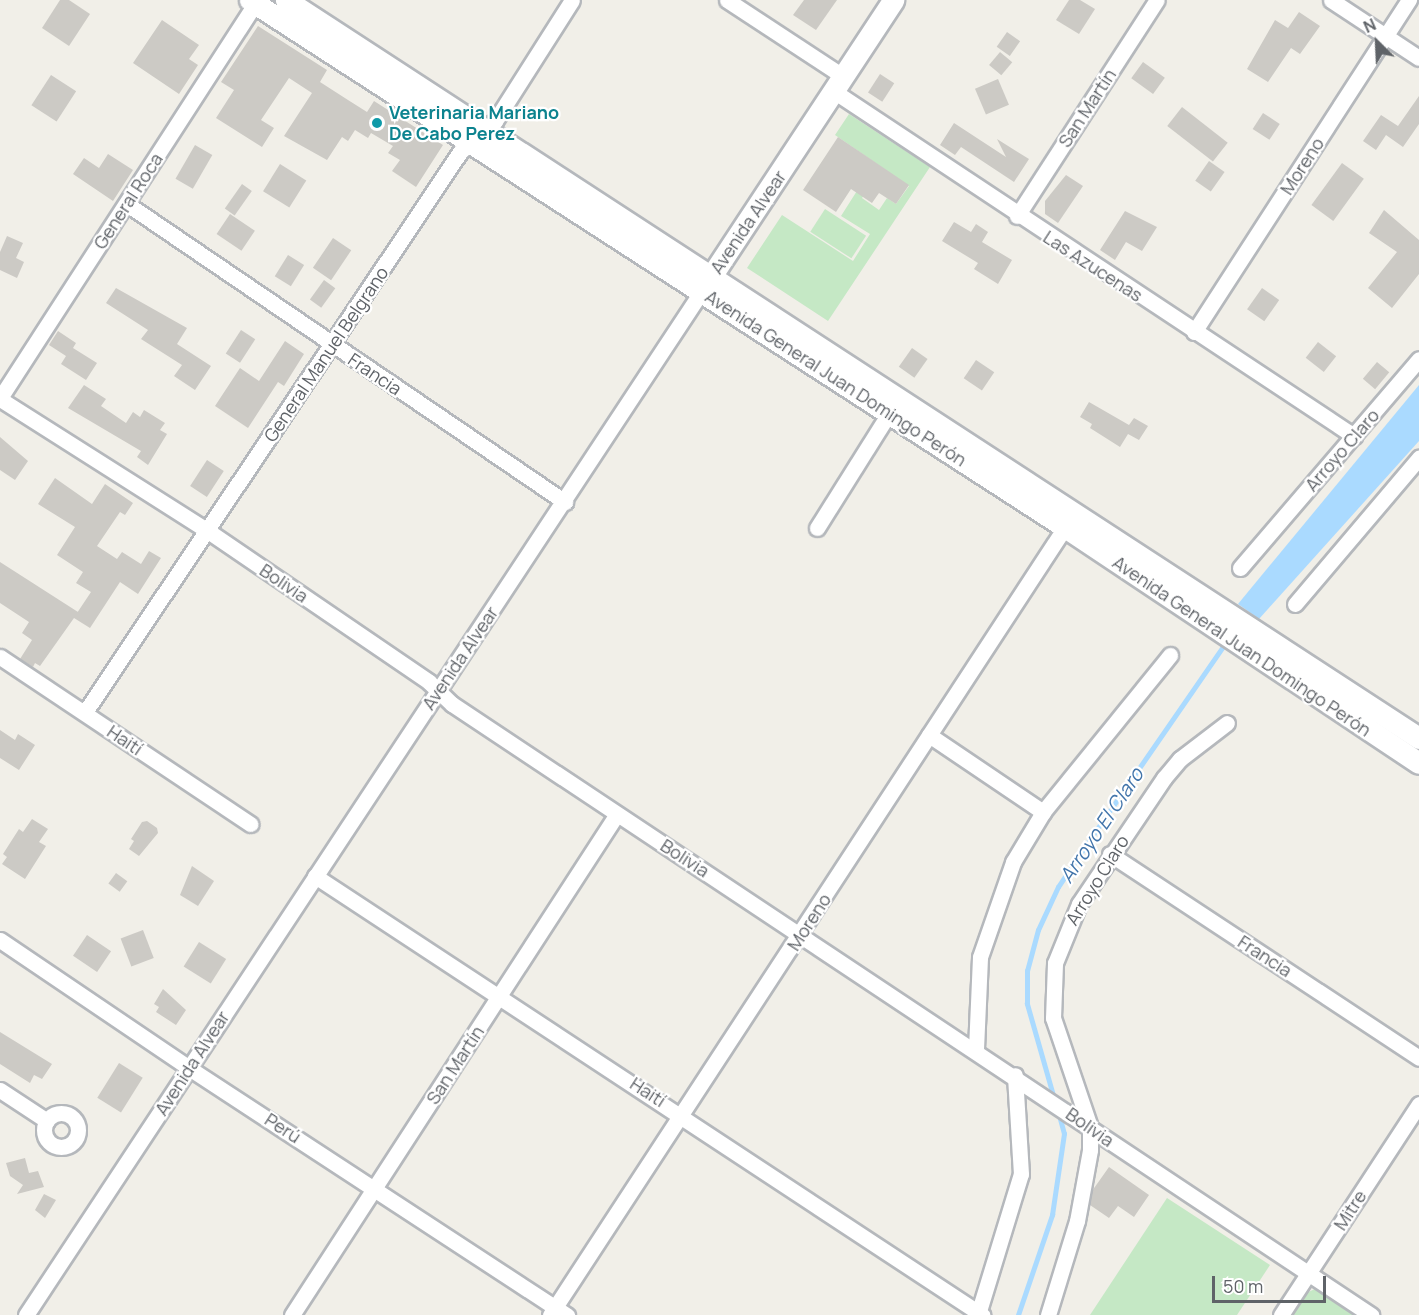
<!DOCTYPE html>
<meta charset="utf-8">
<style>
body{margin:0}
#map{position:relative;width:1419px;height:1315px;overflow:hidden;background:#f1efe8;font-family:Manrope,sans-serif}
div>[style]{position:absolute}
.green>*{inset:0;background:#c5e8c5;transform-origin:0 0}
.water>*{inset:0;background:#aadaff}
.stream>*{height:4.5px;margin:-2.25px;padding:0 2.25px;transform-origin:2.25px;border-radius:2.25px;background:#aadaff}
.building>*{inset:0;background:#cccac5;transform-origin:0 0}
.roads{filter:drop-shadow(2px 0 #b5b8bc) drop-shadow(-2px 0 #b5b8bc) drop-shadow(0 2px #b5b8bc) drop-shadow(0 -2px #b5b8bc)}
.street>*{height:15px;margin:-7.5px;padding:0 7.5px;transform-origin:7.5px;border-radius:7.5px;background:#fff}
.street>.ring{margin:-7.5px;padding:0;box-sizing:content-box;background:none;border:15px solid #fff;border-radius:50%}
.secondary>*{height:21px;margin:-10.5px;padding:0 10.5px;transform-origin:10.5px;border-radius:10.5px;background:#fff}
.dots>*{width:16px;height:16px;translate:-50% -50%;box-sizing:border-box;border:3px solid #fff;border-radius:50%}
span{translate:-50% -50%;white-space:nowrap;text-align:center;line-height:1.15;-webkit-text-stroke:4.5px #fff;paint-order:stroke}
.street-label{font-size:18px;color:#5f6368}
.culture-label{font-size:18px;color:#0d838f;font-weight:700}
.left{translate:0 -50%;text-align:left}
.water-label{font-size:20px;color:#4174aa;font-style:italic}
.north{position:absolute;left:1347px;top:12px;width:60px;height:60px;-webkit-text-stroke:4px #fff;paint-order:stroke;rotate:336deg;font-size:16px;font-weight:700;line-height:24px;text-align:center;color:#5f6368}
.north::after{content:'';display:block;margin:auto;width:21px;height:27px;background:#5f6368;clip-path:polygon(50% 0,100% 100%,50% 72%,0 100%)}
.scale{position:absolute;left:1212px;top:1276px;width:114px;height:27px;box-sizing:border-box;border:3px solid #5f6368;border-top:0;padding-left:8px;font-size:18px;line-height:21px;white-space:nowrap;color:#5f6368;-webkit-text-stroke:4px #fff;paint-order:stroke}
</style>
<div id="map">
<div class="green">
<div style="clip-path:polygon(849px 114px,930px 167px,828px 321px,747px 268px,782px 215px,853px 261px,870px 234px,841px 216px,862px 183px,869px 188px,862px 198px,879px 210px,887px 198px,896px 204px,909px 186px,835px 135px)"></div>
<div style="left:825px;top:209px;width:49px;height:27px;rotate:33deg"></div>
<div style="clip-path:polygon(1167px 1198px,1270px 1265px,1237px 1315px,1090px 1315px)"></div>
<div style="clip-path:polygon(1317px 1288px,1360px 1315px,1288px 1315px,1302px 1295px)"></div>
</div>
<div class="water">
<div style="clip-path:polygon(1419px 385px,1419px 441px,1259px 619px,1238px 604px)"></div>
</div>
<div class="stream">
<div style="left:1054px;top:1099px;width:99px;rotate:-105.9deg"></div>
<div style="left:1027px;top:1004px;width:33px;rotate:-90deg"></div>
<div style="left:1027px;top:971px;width:42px;rotate:-75deg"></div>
<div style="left:1038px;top:930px;width:47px;rotate:-65.1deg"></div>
<div style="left:1058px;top:887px;width:47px;rotate:-56.3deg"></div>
<div style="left:1084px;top:848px;width:252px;rotate:-55.4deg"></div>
<div style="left:1018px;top:1315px;width:106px;rotate:-71.2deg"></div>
<div style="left:1052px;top:1215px;width:82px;rotate:-81.6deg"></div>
<div style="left:1064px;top:1134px;width:23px;rotate:-105deg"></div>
</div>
<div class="building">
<div style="clip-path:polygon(60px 0,69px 0,90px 14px,69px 46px,42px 28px)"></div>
<div style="clip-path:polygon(804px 0,837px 0,816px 30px,793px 15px)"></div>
<div style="clip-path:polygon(1069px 0,1080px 0,1095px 9px,1079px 34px,1056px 20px)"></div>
<div style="clip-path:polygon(1299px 12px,1320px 26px,1300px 54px,1291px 48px,1268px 82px,1247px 69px,1275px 20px,1288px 28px)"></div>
<div style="clip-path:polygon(162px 20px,199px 45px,189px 59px,198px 65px,179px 94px,133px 63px)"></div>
<div style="clip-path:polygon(258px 26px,327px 70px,320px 82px,348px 100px,367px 112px,374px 101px,443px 145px,416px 187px,392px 171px,400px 160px,388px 153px,393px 146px,371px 133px,368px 138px,355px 130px,348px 141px,342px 137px,327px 160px,284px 136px,312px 93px,289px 78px,261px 120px,274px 128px,262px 147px,216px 118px,234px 90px,221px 82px)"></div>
<div style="left:1007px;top:32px;width:16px;height:18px;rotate:35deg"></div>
<div style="left:1000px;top:52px;width:16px;height:17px;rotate:40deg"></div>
<div style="left:1143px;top:62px;width:27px;height:20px;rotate:36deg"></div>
<div style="left:880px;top:74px;width:17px;height:22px;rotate:33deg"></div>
<div style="left:51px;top:75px;width:30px;height:36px;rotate:33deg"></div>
<div style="left:998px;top:79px;width:28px;height:25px;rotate:67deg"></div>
<div style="clip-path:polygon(1419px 96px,1419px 124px,1403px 147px,1386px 135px,1376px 150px,1363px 141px,1381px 115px,1398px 126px)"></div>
<div style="left:1182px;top:107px;width:58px;height:24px;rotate:38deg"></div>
<div style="left:1263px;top:113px;width:20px;height:19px;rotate:33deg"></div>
<div style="clip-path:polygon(954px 123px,1006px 157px,997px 139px,1029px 159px,1014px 182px,961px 147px,955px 155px,940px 145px)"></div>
<div style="clip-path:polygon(838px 137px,909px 185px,896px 204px,879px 193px,872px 203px,851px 189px,836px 212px,803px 190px)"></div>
<div style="left:195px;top:145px;width:20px;height:39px;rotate:30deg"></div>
<div style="clip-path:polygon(108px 154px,133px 170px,113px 201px,73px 174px,84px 158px,99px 168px)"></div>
<div style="left:1209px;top:161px;width:19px;height:24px;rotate:35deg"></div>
<div style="left:1342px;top:163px;width:27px;height:52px;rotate:36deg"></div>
<div style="left:280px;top:164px;width:31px;height:32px;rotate:32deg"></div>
<div style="clip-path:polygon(1066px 175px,1083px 186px,1058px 223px,1045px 214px,1045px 201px)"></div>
<div style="left:242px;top:184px;width:12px;height:30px;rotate:35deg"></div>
<div style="clip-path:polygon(1384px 210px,1419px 240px,1419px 274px,1392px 308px,1368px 288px,1397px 252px,1369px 233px)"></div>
<div style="clip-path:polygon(1125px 211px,1157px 227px,1142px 251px,1126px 242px,1115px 260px,1100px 250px)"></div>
<div style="left:230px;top:214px;width:30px;height:24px;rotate:34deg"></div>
<div style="clip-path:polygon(954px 222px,971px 232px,976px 224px,988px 232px,982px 242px,1012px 260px,998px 284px,974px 269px,978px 263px,942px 241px)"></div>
<div style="clip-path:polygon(7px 236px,23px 243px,16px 258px,24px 262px,17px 278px,0 270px,0 252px)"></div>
<div style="left:333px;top:238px;width:22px;height:36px;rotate:34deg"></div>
<div style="left:288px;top:255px;width:19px;height:25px;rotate:32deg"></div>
<div style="left:324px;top:280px;width:14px;height:24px;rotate:36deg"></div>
<div style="clip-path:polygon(116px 288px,187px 328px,177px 344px,211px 366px,195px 390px,174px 376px,182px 365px,141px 339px,148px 330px,106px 303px)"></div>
<div style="left:1262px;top:288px;width:21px;height:26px;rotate:35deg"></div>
<div style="left:241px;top:330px;width:17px;height:28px;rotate:33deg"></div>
<div style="clip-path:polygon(58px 331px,76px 343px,73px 348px,97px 363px,86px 380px,61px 364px,66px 356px,49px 345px)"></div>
<div style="clip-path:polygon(285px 341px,304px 354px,284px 386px,278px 382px,248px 428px,215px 406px,240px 368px,259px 381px)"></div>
<div style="left:1318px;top:342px;width:23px;height:20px;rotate:38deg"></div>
<div style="left:912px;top:348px;width:19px;height:23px;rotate:35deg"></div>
<div style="left:976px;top:360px;width:22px;height:22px;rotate:34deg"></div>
<div style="left:1377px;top:362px;width:16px;height:22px;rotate:40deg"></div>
<div style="clip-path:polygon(84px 385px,106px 399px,101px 406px,126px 423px,133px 412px,140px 417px,144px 410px,165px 423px,160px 430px,167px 434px,148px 465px,137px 457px,141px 451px,68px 408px)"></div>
<div style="clip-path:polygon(1089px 402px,1129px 425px,1134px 418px,1148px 426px,1139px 440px,1128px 434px,1120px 447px,1090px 428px,1092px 424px,1080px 417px)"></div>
<div style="clip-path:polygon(0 437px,28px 461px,15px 480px,0 470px)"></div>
<div style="left:207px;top:460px;width:20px;height:31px;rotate:33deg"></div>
<div style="clip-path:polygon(55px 478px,92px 504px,105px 484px,133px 503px,125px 515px,120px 512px,97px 546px,117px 559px,122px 552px,141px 564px,149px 551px,161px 558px,138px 594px,120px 582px,90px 628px,74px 618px,40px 666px,35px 663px,33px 667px,20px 659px,32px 640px,22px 633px,29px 622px,0 603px,0 562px,78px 612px,75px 616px,91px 592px,76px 583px,83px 572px,57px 555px,75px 527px,38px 504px)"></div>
<div style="clip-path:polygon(0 730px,15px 740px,18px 734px,35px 745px,19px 770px,0 758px)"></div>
<div style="clip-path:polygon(32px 819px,48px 829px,39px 842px,46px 846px,25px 879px,2px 864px,7px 857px,3px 854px,19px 829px,23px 832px)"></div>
<div style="clip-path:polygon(147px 821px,157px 828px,158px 833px,139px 856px,129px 849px,134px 841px,131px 839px,142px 822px)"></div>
<div style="clip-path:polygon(192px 866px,214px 881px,198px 906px,180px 895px)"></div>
<div style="left:116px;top:873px;width:14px;height:13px;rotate:36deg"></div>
<div style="left:143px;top:930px;width:30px;height:24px;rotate:69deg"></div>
<div style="left:87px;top:935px;width:29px;height:25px;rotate:34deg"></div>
<div style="left:199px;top:942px;width:32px;height:29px;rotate:32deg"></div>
<div style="clip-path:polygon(163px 989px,186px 1010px,176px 1025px,156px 1012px,159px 1007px,154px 1004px)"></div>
<div style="clip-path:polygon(0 1032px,52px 1064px,42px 1079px,34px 1075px,30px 1083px,0 1064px)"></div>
<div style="left:119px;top:1063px;width:28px;height:41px;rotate:32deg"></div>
<div style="clip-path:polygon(25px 1158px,29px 1173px,38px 1171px,44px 1187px,17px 1194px,23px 1185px,10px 1176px,6px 1163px)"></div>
<div style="clip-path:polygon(1109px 1167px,1149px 1195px,1134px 1217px,1118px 1206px,1109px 1218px,1090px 1205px,1092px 1191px)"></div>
<div style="clip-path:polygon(44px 1194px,56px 1200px,45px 1218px,35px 1210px)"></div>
</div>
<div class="roads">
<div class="street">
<div style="left:727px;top:0;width:140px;rotate:33.3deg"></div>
<div style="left:1331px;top:0;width:105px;rotate:33.4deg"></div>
<div style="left:835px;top:92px;width:623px;rotate:33.54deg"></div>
<div style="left:127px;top:204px;width:530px;rotate:34.23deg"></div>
<div style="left:1017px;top:216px;width:257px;rotate:-57.1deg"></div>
<div style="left:1194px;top:332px;width:396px;rotate:-57.1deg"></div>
<div style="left:0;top:398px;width:469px;rotate:-57.1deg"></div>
<div style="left:0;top:399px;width:246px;rotate:32.4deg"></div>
<div style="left:208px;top:531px;width:268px;rotate:34.3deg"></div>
<div style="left:429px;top:682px;width:32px;rotate:44deg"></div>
<div style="left:452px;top:704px;width:1104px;rotate:33.62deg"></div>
<div style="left:817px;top:528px;width:136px;rotate:-57.9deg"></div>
<div style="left:1240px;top:568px;width:275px;rotate:-49.4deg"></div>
<div style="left:1295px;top:604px;width:192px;rotate:-49.7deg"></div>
<div style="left:0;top:657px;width:301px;rotate:33.7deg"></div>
<div style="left:85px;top:712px;width:674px;rotate:-56.19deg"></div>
<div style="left:460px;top:152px;width:47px;rotate:-41.5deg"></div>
<div style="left:495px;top:121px;width:143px;rotate:-57.5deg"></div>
<div style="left:929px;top:735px;width:138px;rotate:34deg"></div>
<div style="left:1110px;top:854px;width:370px;rotate:33.4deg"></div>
<div style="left:315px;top:876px;width:799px;rotate:33.35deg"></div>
<div style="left:0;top:940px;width:228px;rotate:34.1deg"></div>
<div style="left:189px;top:1068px;width:452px;rotate:33.2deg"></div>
<div style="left:976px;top:1049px;width:92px;rotate:-87.5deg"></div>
<div style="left:980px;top:957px;width:101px;rotate:-70.8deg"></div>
<div style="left:1013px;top:862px;width:58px;rotate:-59deg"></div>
<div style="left:1043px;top:812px;width:202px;rotate:-51deg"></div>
<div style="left:0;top:1090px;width:56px;rotate:33.4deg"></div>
<div class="ring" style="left:44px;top:1113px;width:19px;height:19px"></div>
<div style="left:979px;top:1311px;width:143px;rotate:-73deg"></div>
<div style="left:1021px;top:1174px;width:99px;rotate:-93.5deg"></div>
<div style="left:26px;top:1315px;width:1236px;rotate:-56.58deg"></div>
<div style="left:292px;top:1315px;width:597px;rotate:-57.03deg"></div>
<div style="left:550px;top:1315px;width:941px;rotate:-56.83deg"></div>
<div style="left:1048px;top:1315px;width:98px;rotate:-72.9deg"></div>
<div style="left:1077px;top:1221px;width:72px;rotate:-79.6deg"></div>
<div style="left:1090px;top:1150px;width:23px;rotate:-90deg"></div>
<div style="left:1090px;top:1127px;width:115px;rotate:-108.7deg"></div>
<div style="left:1053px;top:1018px;width:55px;rotate:-87.9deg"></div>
<div style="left:1055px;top:963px;width:64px;rotate:-67.9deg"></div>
<div style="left:1079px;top:904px;width:152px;rotate:-56deg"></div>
<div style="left:1164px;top:778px;width:25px;rotate:-50deg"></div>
<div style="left:1180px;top:759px;width:59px;rotate:-37.5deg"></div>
<div style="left:1281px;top:1315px;width:252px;rotate:-56.8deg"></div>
</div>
<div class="secondary">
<div style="left:250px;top:0;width:971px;rotate:32.89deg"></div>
<div style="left:1065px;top:527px;width:425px;rotate:33.7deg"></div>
<div style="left:286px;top:0;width:1352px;rotate:33.08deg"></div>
<div style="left:710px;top:278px;width:333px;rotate:-56.6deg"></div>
</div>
</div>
<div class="dots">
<div style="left:377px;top:123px;background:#0f9aa8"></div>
</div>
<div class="street-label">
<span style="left:1087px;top:108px;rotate:-57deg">San Martín</span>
<span style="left:1302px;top:166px;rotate:-57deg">Moreno</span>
<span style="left:128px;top:201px;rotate:-57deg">General Roca</span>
<span style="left:748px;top:222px;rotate:-56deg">Avenida Alvear</span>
<span style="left:1093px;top:266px;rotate:33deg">Las Azucenas</span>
<span style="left:326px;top:354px;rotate:-56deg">General Manuel Belgrano</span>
<span style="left:375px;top:374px;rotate:34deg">Francia</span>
<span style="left:836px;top:378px;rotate:33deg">Avenida General Juan Domingo Perón</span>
<span style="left:1342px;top:450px;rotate:-49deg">Arroyo Claro</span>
<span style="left:284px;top:583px;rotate:34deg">Bolivia</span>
<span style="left:1242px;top:646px;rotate:34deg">Avenida General Juan Domingo Perón</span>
<span style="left:460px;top:658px;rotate:-56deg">Avenida Alvear</span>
<span style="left:125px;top:740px;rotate:34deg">Haití</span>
<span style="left:685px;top:858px;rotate:33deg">Bolivia</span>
<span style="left:1097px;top:880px;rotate:-58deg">Arroyo Claro</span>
<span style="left:809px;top:922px;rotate:-57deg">Moreno</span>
<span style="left:1265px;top:956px;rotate:33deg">Francia</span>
<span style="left:192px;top:1063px;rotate:-57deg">Avenida Alvear</span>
<span style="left:455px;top:1065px;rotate:-57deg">San Martín</span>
<span style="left:648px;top:1092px;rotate:33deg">Haití</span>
<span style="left:1090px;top:1127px;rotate:35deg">Bolivia</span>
<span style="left:283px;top:1128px;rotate:33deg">Perú</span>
<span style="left:1350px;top:1210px;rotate:-57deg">Mitre</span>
</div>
<div class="culture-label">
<span class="left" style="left:389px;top:123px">Veterinaria Mariano<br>De Cabo Perez</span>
</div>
<div class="water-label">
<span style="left:1101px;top:825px;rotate:-56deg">Arroyo El Claro</span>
</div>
<div class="north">N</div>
<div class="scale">50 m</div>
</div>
